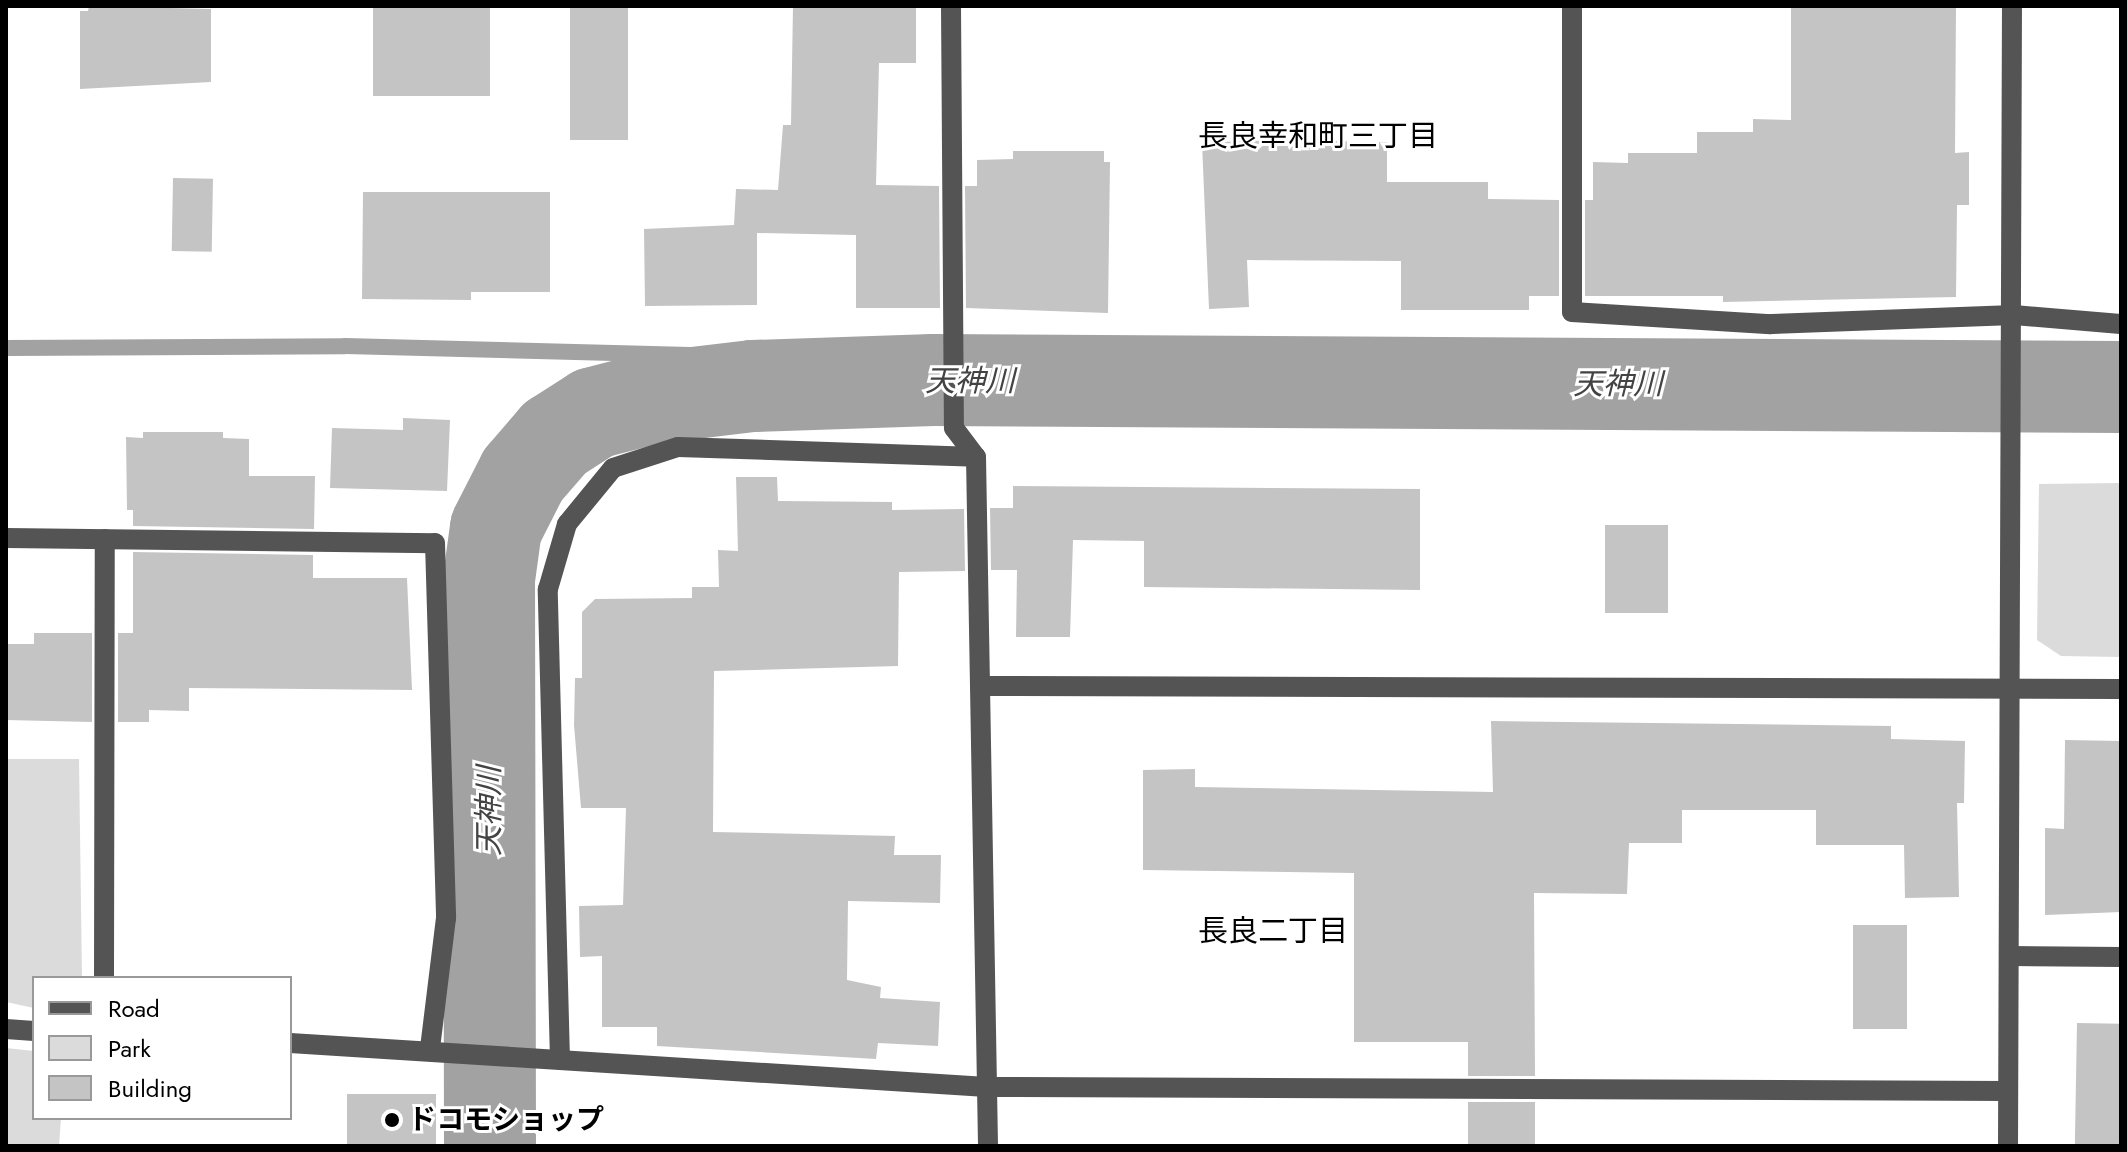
<!DOCTYPE html>
<meta charset="utf-8">
<style>
body{margin:0}
#map{position:relative;width:2127px;height:1152px;overflow:hidden;background:#fff;font-family:Jost,"Noto Sans JP",sans-serif}
div>[style]{position:absolute}
.green>*{inset:0;background:#dbdbdb}
.stream>*{height:16px;margin:-8px;padding:0 8px;transform-origin:8px;border-radius:8px;background:#a2a2a2}
.river>*{height:92px;margin:-46px;padding:0 46px;transform-origin:46px;border-radius:46px;background:#a2a2a2}
.building>*{inset:0;background:#c4c4c4;transform-origin:0 0}
.minor>*{height:20px;margin:-10px;padding:0 10px;transform-origin:10px;border-radius:10px;background:#545454}
.dots>*{width:22px;height:22px;translate:-50% -50%;box-sizing:border-box;border:4px solid #fff;border-radius:50%}
span{translate:-50% -50%;white-space:nowrap;text-align:center;line-height:1.15;-webkit-text-stroke:6px #fff;paint-order:stroke}
.poi-label{font-size:28px;color:#000;font-weight:700}
.left{translate:0 -50%;text-align:left}
.neighbourhood-label{font-size:30px;color:#000}
.water-label{font-size:30px;color:#434343;font-style:italic}
.frame{position:absolute;inset:0;border:8px solid #000;pointer-events:none}
.legend{position:absolute;left:32px;top:976px;width:260px;height:144px;box-sizing:border-box;background:#fff;border:2px solid #999;margin:0;padding:10px 14px;list-style:none;font-size:24px;color:#000}
.legend li{display:flex;align-items:center;gap:16px;height:40px}
.legend b{width:40px;border:2px solid #999}
</style>
<div id="map">
<div class="green">
<div style="clip-path:polygon(2121px 483px,2121px 657px,2061px 656px,2037px 640px,2039px 484px)"></div>
<div style="clip-path:polygon(6px 759px,79px 759px,82px 978px,34px 978px,34px 1008px,6px 1002px)"></div>
<div style="clip-path:polygon(6px 1048px,34px 1051px,34px 1118px,61px 1118px,59px 1146px,6px 1146px)"></div>
</div>
<div class="stream">
<div style="left:6px;top:348px;width:339px;rotate:-0.3deg"></div>
<div style="left:345px;top:346px;width:374px;rotate:1.5deg"></div>
<div style="left:719px;top:356px;width:45px;rotate:41.4deg"></div>
</div>
<div class="river">
<div style="left:490px;top:1146px;width:567px;rotate:-90.1deg"></div>
<div style="left:489px;top:579px;width:51px;rotate:-82.2deg"></div>
<div style="left:496px;top:528px;width:59px;rotate:-63deg"></div>
<div style="left:523px;top:475px;width:49px;rotate:-49.1deg"></div>
<div style="left:555px;top:438px;width:46px;rotate:-32.7deg"></div>
<div style="left:594px;top:413px;width:60px;rotate:-14.5deg"></div>
<div style="left:652px;top:398px;width:102px;rotate:-6.8deg"></div>
<div style="left:753px;top:386px;width:180px;rotate:-1.9deg"></div>
<div style="left:933px;top:380px;width:1188px;rotate:0.34deg"></div>
</div>
<div class="building">
<div style="clip-path:polygon(89px 6px,211px 9px,211px 82px,80px 89px,80px 11px,88px 11px)"></div>
<div style="left:373px;top:6px;width:117px;height:90px"></div>
<div style="left:570px;top:6px;width:58px;height:134px"></div>
<div style="clip-path:polygon(793px 6px,916px 6px,916px 63px,879px 63px,876px 185px,939px 186px,940px 308px,856px 308px,856px 235px,757px 233px,757px 305px,645px 306px,644px 229px,734px 225px,736px 189px,778px 190px,783px 125px,791px 125px)"></div>
<div style="clip-path:polygon(1791px 6px,1956px 6px,1955px 153px,1969px 152px,1969px 205px,1957px 205px,1956px 297px,1723px 302px,1723px 296px,1585px 296px,1585px 200px,1593px 200px,1593px 162px,1628px 163px,1628px 153px,1697px 153px,1697px 132px,1753px 132px,1753px 119px,1791px 120px)"></div>
<div style="clip-path:polygon(1264px 140px,1387px 142px,1387px 182px,1488px 182px,1488px 199px,1559px 200px,1559px 296px,1529px 296px,1529px 310px,1401px 310px,1401px 261px,1247px 260px,1249px 307px,1209px 309px,1202px 143px)"></div>
<div style="clip-path:polygon(1013px 151px,1104px 151px,1104px 162px,1110px 162px,1108px 313px,966px 308px,965px 186px,977px 186px,977px 160px,1013px 159px)"></div>
<div style="left:173px;top:178px;width:40px;height:73px;rotate:1deg"></div>
<div style="clip-path:polygon(363px 192px,550px 192px,550px 292px,471px 292px,471px 300px,362px 299px)"></div>
<div style="clip-path:polygon(403px 418px,450px 420px,447px 491px,330px 488px,332px 428px,403px 430px)"></div>
<div style="clip-path:polygon(143px 432px,223px 432px,223px 438px,249px 439px,249px 476px,315px 476px,314px 529px,133px 526px,133px 510px,127px 510px,126px 437px,143px 438px)"></div>
<div style="clip-path:polygon(736px 477px,777px 477px,778px 501px,892px 502px,892px 510px,964px 509px,965px 571px,899px 572px,898px 666px,714px 671px,713px 832px,895px 836px,894px 855px,941px 855px,940px 903px,848px 901px,847px 980px,881px 987px,880px 998px,940px 1002px,938px 1046px,878px 1043px,876px 1059px,657px 1046px,657px 1027px,602px 1027px,602px 956px,580px 957px,579px 906px,623px 905px,626px 808px,581px 808px,574px 725px,575px 678px,582px 678px,582px 612px,595px 599px,692px 598px,692px 587px,719px 587px,718px 550px,738px 551px)"></div>
<div style="clip-path:polygon(1013px 486px,1420px 489px,1420px 590px,1144px 587px,1144px 541px,1073px 540px,1070px 637px,1016px 637px,1017px 570px,991px 570px,990px 508px,1013px 508px)"></div>
<div style="left:1605px;top:525px;width:63px;height:88px"></div>
<div style="clip-path:polygon(133px 552px,313px 555px,313px 578px,407px 578px,412px 690px,189px 688px,189px 711px,149px 710px,149px 722px,118px 722px,118px 633px,133px 633px)"></div>
<div style="clip-path:polygon(34px 633px,92px 633px,92px 722px,6px 720px,6px 644px,34px 644px)"></div>
<div style="clip-path:polygon(1491px 721px,1891px 726px,1891px 739px,1965px 741px,1964px 803px,1957px 803px,1959px 897px,1905px 898px,1904px 845px,1816px 845px,1816px 810px,1682px 810px,1682px 843px,1629px 843px,1627px 894px,1534px 893px,1535px 1076px,1468px 1076px,1468px 1042px,1354px 1042px,1354px 873px,1143px 870px,1143px 770px,1195px 769px,1195px 787px,1493px 792px)"></div>
<div style="clip-path:polygon(2065px 740px,2121px 741px,2121px 912px,2045px 915px,2045px 828px,2064px 829px)"></div>
<div style="left:1853px;top:925px;width:54px;height:104px"></div>
<div style="left:2077px;top:1023px;width:44px;height:123px;rotate:1deg"></div>
<div style="left:347px;top:1094px;width:89px;height:52px"></div>
<div style="left:1468px;top:1102px;width:67px;height:44px"></div>
</div>
<div class="minor">
<div style="left:951px;top:6px;width:422px;rotate:89.6deg"></div>
<div style="left:954px;top:428px;width:36px;rotate:53deg"></div>
<div style="left:976px;top:457px;width:689px;rotate:89deg"></div>
<div style="left:1572px;top:6px;width:306px;rotate:90deg"></div>
<div style="left:1572px;top:312px;width:199px;rotate:3.5deg"></div>
<div style="left:1771px;top:324px;width:243px;rotate:-2.1deg"></div>
<div style="left:2014px;top:315px;width:107px;rotate:4.8deg"></div>
<div style="left:6px;top:538px;width:429px;rotate:0.7deg"></div>
<div style="left:435px;top:543px;width:375px;rotate:88.3deg"></div>
<div style="left:446px;top:918px;width:131px;rotate:97deg"></div>
<div style="left:980px;top:686px;width:1141px;rotate:0.15deg"></div>
<div style="left:2010px;top:956px;width:111px;rotate:0.5deg"></div>
<div style="left:104px;top:978px;width:439px;rotate:-89.9deg"></div>
<div style="left:6px;top:1029px;width:28px;rotate:4deg"></div>
<div style="left:290px;top:1043px;width:698px;rotate:3.61deg"></div>
<div style="left:987px;top:1087px;width:1021px;rotate:0.22deg"></div>
<div style="left:560px;top:1060px;width:471px;rotate:-91.5deg"></div>
<div style="left:548px;top:589px;width:68px;rotate:-73.7deg"></div>
<div style="left:567px;top:524px;width:72px;rotate:-50.6deg"></div>
<div style="left:613px;top:468px;width:68px;rotate:-17.9deg"></div>
<div style="left:678px;top:447px;width:298px;rotate:1.9deg"></div>
<div style="left:2008px;top:1146px;width:1140px;rotate:-89.8deg"></div>
</div>
<div class="dots">
<div style="left:392px;top:1120px;background:#000"></div>
</div>
<div class="poi-label">
<span class="left" style="left:408px;top:1120px">ドコモショップ</span>
</div>
<div class="neighbourhood-label">
<span style="left:1318px;top:136px">長良幸和町三丁目</span>
<span style="left:1273px;top:931px">長良二丁目</span>
</div>
<div class="water-label">
<span style="left:970px;top:381px">天神川</span>
<span style="left:1618px;top:384px">天神川</span>
<span style="left:489px;top:811px;rotate:-90deg">天神川</span>
</div>
<div class="frame"></div>
<ul class="legend">
<li><b style="height:10px;background:#545454"></b>Road</li>
<li><b style="height:22px;background:#dbdbdb"></b>Park</li>
<li><b style="height:22px;background:#c4c4c4"></b>Building</li>
</ul>
</div>
